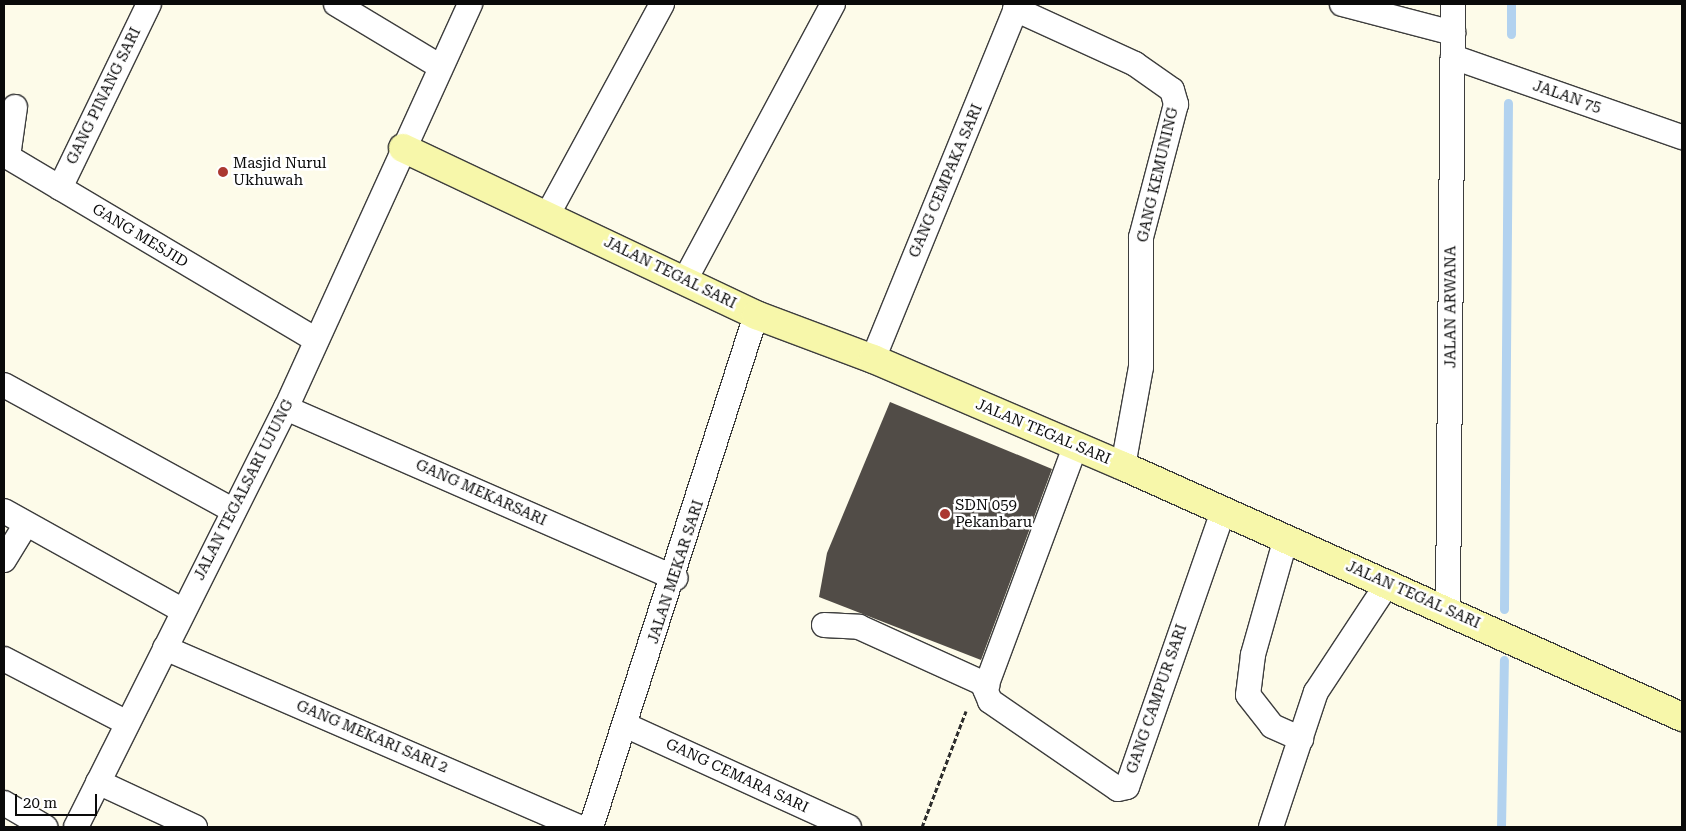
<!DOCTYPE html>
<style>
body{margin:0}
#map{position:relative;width:1686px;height:831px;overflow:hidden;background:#fdfbe9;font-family:"Roboto Serif",serif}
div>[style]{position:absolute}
.stream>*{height:9px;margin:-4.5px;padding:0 4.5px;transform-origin:4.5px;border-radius:4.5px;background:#b2d2ef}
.building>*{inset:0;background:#514c47}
.path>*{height:3px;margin-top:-1.5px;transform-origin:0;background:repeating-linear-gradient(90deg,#2c2c2c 0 5px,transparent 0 7.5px)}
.roads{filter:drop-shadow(1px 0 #3d3d3d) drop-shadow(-1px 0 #3d3d3d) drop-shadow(0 1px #3d3d3d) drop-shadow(0 -1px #3d3d3d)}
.street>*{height:24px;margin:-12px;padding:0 12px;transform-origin:12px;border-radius:12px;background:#fff}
.secondary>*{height:28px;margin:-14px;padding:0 14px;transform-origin:14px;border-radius:14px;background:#f7f7aa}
.dots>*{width:14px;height:14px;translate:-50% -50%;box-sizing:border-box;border:2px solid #fff;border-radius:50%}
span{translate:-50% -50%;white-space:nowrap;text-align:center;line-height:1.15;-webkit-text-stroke:5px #fff;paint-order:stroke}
.street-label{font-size:15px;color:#0a0a0a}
.poi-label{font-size:15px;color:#0a0a0a}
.left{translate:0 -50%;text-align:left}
.frame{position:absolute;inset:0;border:5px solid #0a0a0a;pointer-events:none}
.scale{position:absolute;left:15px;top:794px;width:82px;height:22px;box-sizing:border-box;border:2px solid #0a0a0a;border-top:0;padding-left:6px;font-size:15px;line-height:18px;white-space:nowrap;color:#0a0a0a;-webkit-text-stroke:4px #fff;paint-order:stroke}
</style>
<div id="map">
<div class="stream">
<div style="left:1511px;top:4px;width:30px;rotate:90deg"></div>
<div style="left:1504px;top:609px;width:506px;rotate:-89.55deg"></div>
<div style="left:1501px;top:827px;width:167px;rotate:-89deg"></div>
</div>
<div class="building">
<div style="clip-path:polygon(890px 402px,1052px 469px,981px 660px,819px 597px,827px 553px)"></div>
</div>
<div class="path">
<div style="left:922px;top:827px;width:124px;rotate:-69.2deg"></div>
</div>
<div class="roads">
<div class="street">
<div style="left:336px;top:4px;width:120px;rotate:31deg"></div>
<div style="left:1342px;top:4px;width:115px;rotate:14.6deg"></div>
<div style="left:1015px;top:9px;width:132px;rotate:24.6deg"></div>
<div style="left:1135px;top:64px;width:45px;rotate:35.1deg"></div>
<div style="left:1172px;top:90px;width:15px;rotate:74deg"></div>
<div style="left:1176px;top:104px;width:138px;rotate:104.7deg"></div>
<div style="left:1141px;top:237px;width:130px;rotate:90deg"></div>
<div style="left:1141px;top:367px;width:101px;rotate:100.3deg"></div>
<div style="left:1453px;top:57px;width:243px;rotate:19.3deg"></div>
<div style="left:15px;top:107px;width:50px;rotate:98deg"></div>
<div style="left:8px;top:157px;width:358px;rotate:30.7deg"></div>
<div style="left:60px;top:188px;width:204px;rotate:-64.2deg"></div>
<div style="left:548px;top:214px;width:239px;rotate:-61.5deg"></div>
<div style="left:685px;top:280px;width:313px;rotate:-61.8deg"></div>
<div style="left:873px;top:359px;width:383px;rotate:-67.8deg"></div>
<div style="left:4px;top:385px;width:262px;rotate:28.7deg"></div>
<div style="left:286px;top:408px;width:425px;rotate:23.6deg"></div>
<div style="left:1075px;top:447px;width:258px;rotate:110.4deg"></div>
<div style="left:985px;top:689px;width:13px;rotate:67deg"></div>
<div style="left:990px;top:701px;width:155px;rotate:34.5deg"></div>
<div style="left:1118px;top:789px;width:9px;rotate:-13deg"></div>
<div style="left:1127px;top:787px;width:292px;rotate:-70.8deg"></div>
<div style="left:4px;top:511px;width:204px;rotate:29.1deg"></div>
<div style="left:1286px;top:538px;width:122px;rotate:105.8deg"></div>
<div style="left:1253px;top:655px;width:40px;rotate:97.1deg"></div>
<div style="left:1248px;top:695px;width:39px;rotate:52deg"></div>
<div style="left:1272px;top:726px;width:32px;rotate:24deg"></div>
<div style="left:4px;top:560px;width:42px;rotate:-58.6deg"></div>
<div style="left:1448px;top:610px;width:606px;rotate:-89.53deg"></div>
<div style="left:824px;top:625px;width:35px;rotate:3deg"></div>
<div style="left:859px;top:627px;width:141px;rotate:24.4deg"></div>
<div style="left:165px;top:648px;width:451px;rotate:23.4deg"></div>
<div style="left:4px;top:659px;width:139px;rotate:27.5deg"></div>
<div style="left:625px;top:725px;width:246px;rotate:24.5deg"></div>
<div style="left:98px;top:782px;width:107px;rotate:24.9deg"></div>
<div style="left:4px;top:803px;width:48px;rotate:30.3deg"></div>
<div style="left:76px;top:827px;width:469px;rotate:-63.4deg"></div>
<div style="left:286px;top:408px;width:444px;rotate:-65.5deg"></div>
<div style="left:591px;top:827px;width:538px;rotate:-72.14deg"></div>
<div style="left:1271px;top:827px;width:142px;rotate:-71.6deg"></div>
<div style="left:1316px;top:692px;width:131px;rotate:-56.6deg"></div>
</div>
<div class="secondary">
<div style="left:403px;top:148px;width:391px;rotate:25.3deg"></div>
<div style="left:756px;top:315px;width:125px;rotate:20.6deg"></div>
<div style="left:873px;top:359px;width:272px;rotate:23.2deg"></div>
<div style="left:1123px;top:466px;width:613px;rotate:24.18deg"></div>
</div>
</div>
<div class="dots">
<div style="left:223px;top:172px;background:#ab3831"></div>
<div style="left:945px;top:514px;background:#ab3831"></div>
</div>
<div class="street-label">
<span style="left:104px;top:96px;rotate:-64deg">GANG PINANG SARI</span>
<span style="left:1567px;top:97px;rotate:19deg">JALAN 75</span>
<span style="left:1158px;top:175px;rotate:-77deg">GANG KEMUNING</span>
<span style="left:946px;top:181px;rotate:-67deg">GANG CEMPAKA SARI</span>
<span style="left:140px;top:236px;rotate:31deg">GANG MESJID</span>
<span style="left:670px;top:273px;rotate:26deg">JALAN TEGAL SARI</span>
<span style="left:1451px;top:307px;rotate:-90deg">JALAN ARWANA</span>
<span style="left:1043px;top:432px;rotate:23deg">JALAN TEGAL SARI</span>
<span style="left:244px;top:490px;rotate:-63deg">JALAN TEGALSARI UJUNG</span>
<span style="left:481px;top:493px;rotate:24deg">GANG MEKARSARI</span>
<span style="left:676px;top:572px;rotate:-72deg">JALAN MEKAR SARI</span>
<span style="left:1413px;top:595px;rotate:24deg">JALAN TEGAL SARI</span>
<span style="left:1157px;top:699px;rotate:-71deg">GANG CAMPUR SARI</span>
<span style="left:372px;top:737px;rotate:23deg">GANG MEKARI SARI 2</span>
<span style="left:737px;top:776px;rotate:25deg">GANG CEMARA SARI</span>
</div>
<div class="poi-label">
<span class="left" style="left:233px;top:172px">Masjid Nurul<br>Ukhuwah</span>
<span class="left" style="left:955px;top:514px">SDN 059<br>Pekanbaru</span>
</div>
<div class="frame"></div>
<div class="scale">20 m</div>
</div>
